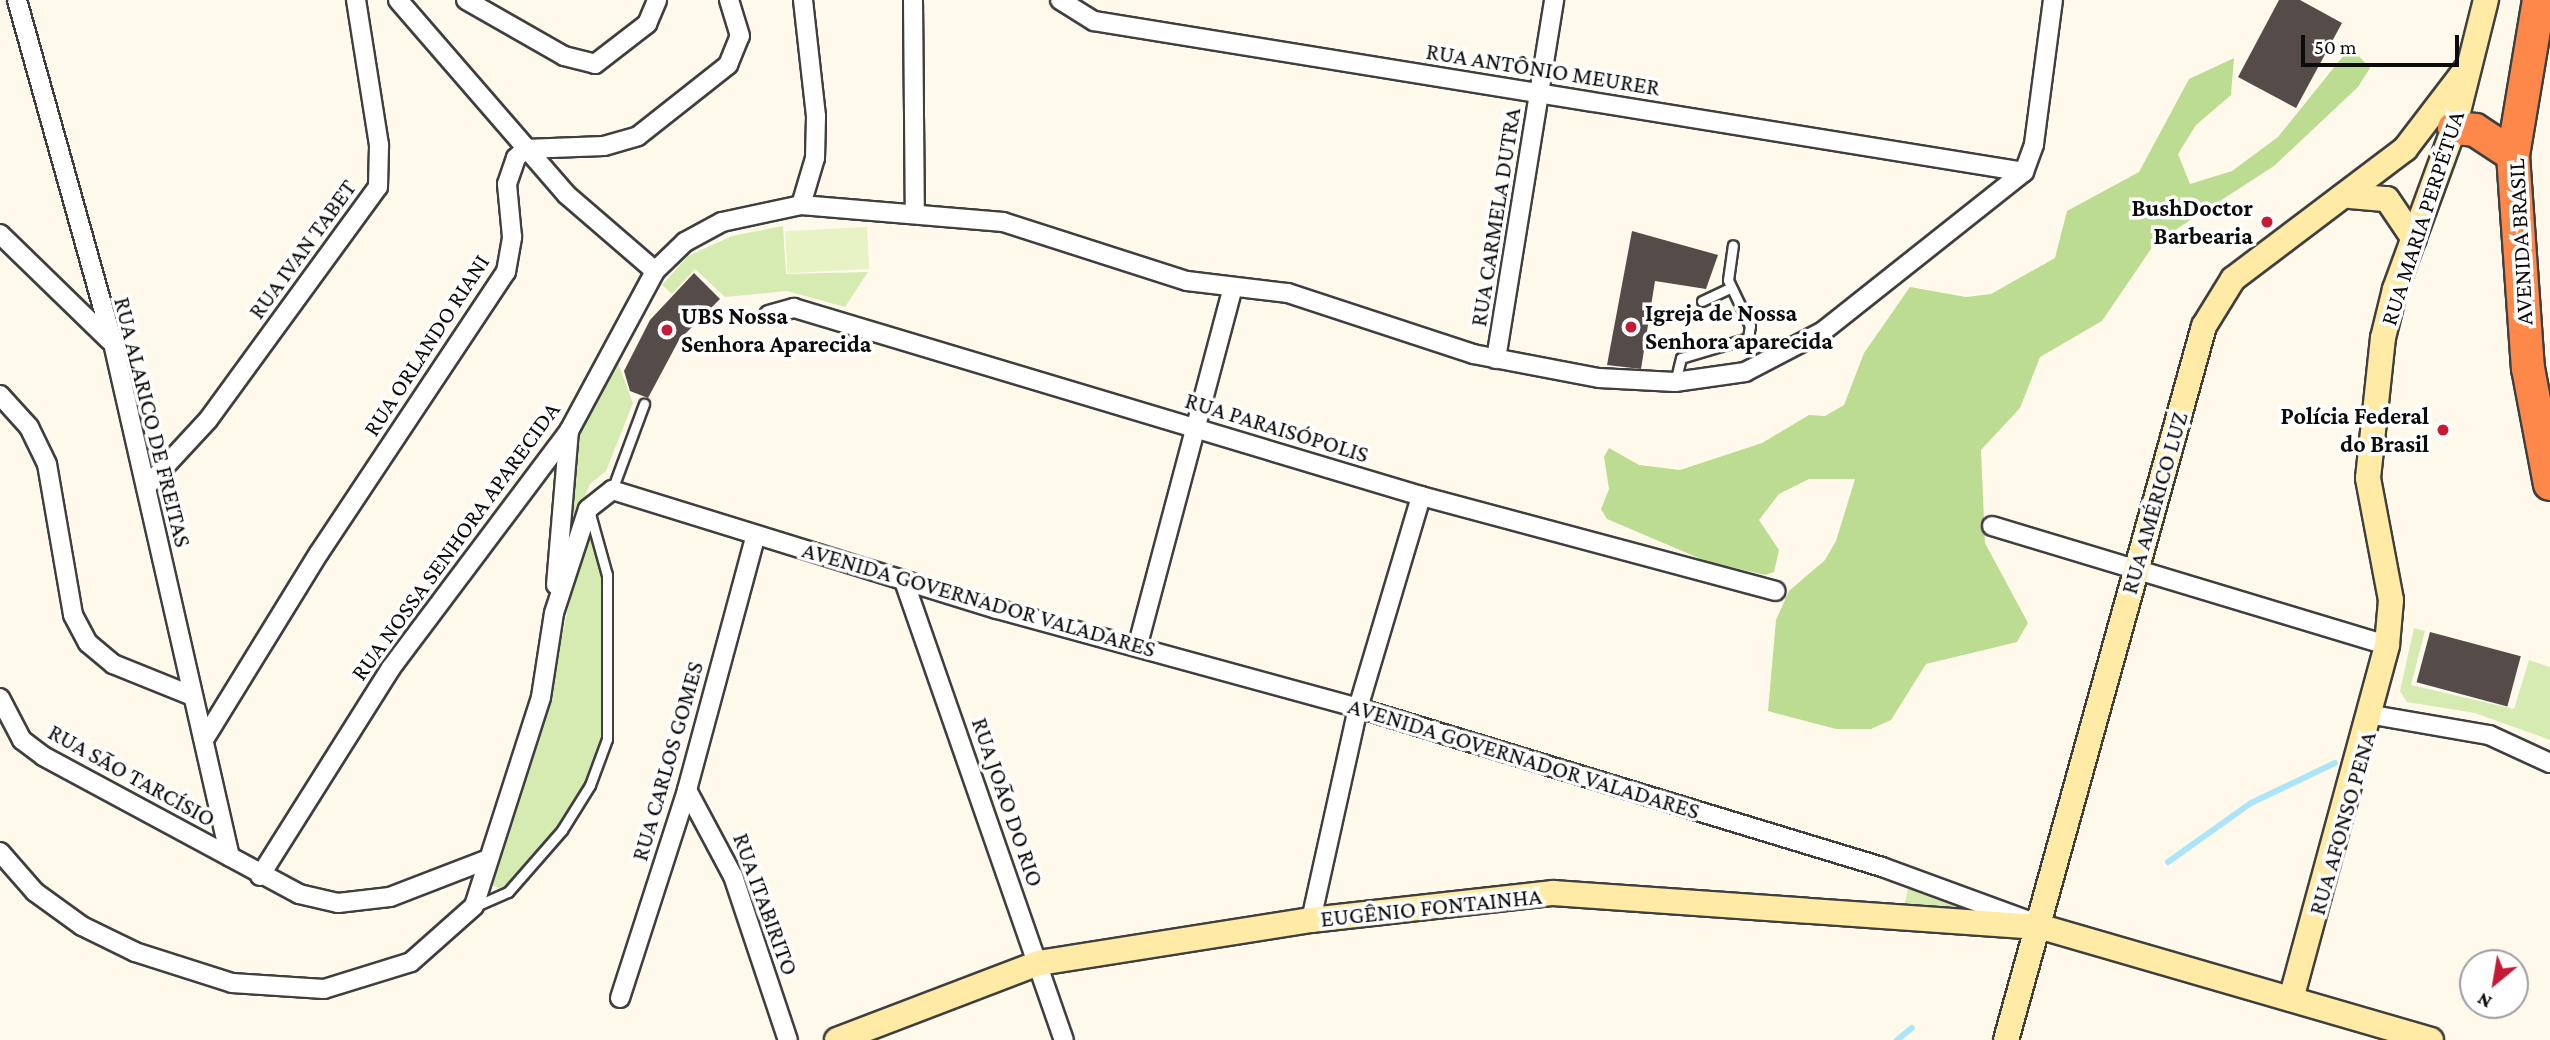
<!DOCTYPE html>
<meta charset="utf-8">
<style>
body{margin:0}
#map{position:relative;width:2550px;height:1040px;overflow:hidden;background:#fff9eb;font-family:"Crimson Pro",serif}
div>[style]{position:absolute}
.green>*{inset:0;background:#d6ebb2}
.forest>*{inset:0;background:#bcdd91}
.pitch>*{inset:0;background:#e7f2c5;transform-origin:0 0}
.stream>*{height:6px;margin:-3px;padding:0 3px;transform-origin:3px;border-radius:3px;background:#ace5fa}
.building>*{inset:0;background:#554b48;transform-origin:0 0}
.roads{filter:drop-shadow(2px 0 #3f3f3f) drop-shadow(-2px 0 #3f3f3f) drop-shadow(0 2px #3f3f3f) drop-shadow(0 -2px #3f3f3f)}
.lane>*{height:9px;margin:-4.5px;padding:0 4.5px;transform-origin:4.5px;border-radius:4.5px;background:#fff}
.street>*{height:18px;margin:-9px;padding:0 9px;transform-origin:9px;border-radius:9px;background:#fff}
.secondary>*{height:24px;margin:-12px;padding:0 12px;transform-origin:12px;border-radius:12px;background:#ffeba6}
.highway>*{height:32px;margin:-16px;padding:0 16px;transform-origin:16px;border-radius:16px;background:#fd884a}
.dots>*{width:19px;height:19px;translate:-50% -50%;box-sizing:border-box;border:4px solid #fff;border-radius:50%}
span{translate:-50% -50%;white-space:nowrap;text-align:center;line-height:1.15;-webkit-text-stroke:7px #fff;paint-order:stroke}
.street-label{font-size:24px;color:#0c0c0c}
.poi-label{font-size:24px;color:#0c0c0c;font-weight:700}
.right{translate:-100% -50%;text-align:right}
.left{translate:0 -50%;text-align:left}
.north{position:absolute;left:2459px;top:949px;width:70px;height:70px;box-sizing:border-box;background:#fff;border:2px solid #9e9e9e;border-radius:50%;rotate:210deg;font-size:19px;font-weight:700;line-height:28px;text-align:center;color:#0c0c0c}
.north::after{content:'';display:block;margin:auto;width:24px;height:32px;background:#c41c37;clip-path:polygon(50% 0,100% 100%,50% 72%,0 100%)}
.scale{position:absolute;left:2301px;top:35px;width:158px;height:32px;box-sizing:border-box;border:4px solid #0c0c0c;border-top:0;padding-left:9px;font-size:21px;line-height:24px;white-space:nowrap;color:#0c0c0c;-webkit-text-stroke:5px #fff;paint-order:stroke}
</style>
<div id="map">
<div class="green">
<div style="clip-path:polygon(783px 226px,786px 274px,868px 272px,845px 307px,787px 291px,725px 297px,695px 269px,672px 294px,662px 285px,688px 256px,732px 236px)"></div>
<div style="clip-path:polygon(618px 363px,633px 403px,606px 471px,590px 484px,574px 524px,567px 522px,571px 444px)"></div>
<div style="clip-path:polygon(586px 525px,593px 525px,604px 576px,608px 680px,602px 739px,588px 783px,559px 829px,504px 890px,484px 882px,548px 701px)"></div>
<div style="clip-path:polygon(2414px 628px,2425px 631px,2411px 685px,2514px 709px,2529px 660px,2550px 667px,2550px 740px,2475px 713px,2407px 702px,2400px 691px)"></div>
<div style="clip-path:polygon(1912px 869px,2025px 920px,1902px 917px)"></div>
</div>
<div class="forest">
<div style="clip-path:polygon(2355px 52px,2370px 68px,2358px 87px,2274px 166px,2155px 243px,2102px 321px,2040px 357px,2020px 408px,1981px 450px,1985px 543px,2028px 623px,2017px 642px,1926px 664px,1891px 720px,1871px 729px,1836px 729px,1768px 711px,1776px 620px,1789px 591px,1825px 560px,1836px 541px,1855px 479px,1809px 479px,1779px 494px,1759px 520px,1779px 550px,1774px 572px,1765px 575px,1708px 562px,1607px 519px,1601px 509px,1609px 489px,1604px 457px,1609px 448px,1639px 465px,1680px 470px,1762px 443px,1809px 415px,1825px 416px,1844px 405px,1864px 353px,1910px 287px,1966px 297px,1991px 294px,2055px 258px,2067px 211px,2139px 172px,2189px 79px,2234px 58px,2231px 95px,2196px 125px,2178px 154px,2190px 184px,2232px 171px,2278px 137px,2344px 55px)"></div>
</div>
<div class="pitch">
<div style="left:867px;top:227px;width:42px;height:82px;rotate:87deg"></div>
</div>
<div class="stream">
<div style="left:2168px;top:862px;width:102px;rotate:-35.4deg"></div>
<div style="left:2251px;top:803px;width:93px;rotate:-25.5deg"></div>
<div style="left:1897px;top:1040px;width:19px;rotate:-39deg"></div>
</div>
<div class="building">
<div style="clip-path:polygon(2279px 0,2300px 0,2342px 23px,2296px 108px,2238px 77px)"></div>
<div style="clip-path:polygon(1632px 231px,1718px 255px,1706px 289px,1655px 281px,1641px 369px,1607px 365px)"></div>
<div style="clip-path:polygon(694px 273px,720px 299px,679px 340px,648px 398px,630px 391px,624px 371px,650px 320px)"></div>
<div style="left:2430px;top:632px;width:94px;height:52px;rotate:15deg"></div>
</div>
<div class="roads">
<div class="lane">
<div style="left:1702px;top:301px;width:31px;rotate:-25deg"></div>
<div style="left:1675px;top:382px;width:25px;rotate:-76deg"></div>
<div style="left:1681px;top:358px;width:70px;rotate:-16.6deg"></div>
<div style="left:1748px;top:338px;width:12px;rotate:-81deg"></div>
<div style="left:1750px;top:326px;width:51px;rotate:-115.6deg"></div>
<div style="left:1728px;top:280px;width:35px;rotate:-82deg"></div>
<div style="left:612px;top:490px;width:92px;rotate:-69.6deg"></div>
<div style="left:476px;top:906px;width:35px;rotate:-24deg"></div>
<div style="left:508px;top:892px;width:82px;rotate:-48.9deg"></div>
<div style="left:562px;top:830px;width:53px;rotate:-58.1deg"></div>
<div style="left:590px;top:785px;width:49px;rotate:-69.7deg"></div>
<div style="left:607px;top:739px;width:164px;rotate:-90deg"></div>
<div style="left:607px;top:575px;width:67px;rotate:-105.5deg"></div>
</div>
<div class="street">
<div style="left:17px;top:0;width:356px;rotate:74.4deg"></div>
<div style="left:113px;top:343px;width:527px;rotate:77.18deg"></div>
<div style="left:398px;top:0;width:258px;rotate:49.1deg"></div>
<div style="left:567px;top:195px;width:116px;rotate:40.8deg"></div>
<div style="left:466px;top:0;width:113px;rotate:29.7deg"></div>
<div style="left:564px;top:56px;width:32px;rotate:14deg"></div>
<div style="left:595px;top:64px;width:66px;rotate:-37.6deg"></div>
<div style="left:647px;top:24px;width:26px;rotate:-67deg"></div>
<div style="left:913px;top:0;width:213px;rotate:89.5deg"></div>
<div style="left:1060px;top:0;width:40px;rotate:32deg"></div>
<div style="left:1094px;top:21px;width:942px;rotate:9.22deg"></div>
<div style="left:2024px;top:172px;width:30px;rotate:-70deg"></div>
<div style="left:2034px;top:144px;width:145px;rotate:-82.5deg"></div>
<div style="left:801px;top:205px;width:49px;rotate:-73.4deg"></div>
<div style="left:815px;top:158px;width:42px;rotate:-88.6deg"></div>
<div style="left:816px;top:116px;width:117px;rotate:-96.4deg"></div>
<div style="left:0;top:234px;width:153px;rotate:44.2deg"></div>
<div style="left:769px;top:315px;width:26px;rotate:-16deg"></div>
<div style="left:794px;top:308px;width:655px;rotate:16.69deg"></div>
<div style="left:1421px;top:496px;width:367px;rotate:15deg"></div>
<div style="left:1496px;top:359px;width:364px;rotate:-80.8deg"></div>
<div style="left:0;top:395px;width:43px;rotate:47.8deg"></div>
<div style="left:29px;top:427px;width:41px;rotate:64.1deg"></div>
<div style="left:47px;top:464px;width:153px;rotate:80.2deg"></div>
<div style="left:73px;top:615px;width:32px;rotate:62deg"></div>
<div style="left:88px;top:643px;width:33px;rotate:40deg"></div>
<div style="left:113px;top:664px;width:83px;rotate:21.9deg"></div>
<div style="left:146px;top:487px;width:91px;rotate:-47.2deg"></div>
<div style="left:208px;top:420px;width:288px;rotate:-53.9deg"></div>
<div style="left:378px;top:187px;width:42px;rotate:-88.6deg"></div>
<div style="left:379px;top:145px;width:147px;rotate:-99deg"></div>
<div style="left:1992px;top:526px;width:413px;rotate:16.8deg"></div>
<div style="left:904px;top:581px;width:486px;rotate:70.8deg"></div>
<div style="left:556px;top:585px;width:155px;rotate:-85.2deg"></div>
<div style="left:1138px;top:644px;width:368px;rotate:-75.1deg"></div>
<div style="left:0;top:698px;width:47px;rotate:62.4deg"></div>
<div style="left:22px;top:740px;width:26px;rotate:37deg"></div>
<div style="left:43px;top:756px;width:291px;rotate:28.3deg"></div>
<div style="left:299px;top:894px;width:40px;rotate:13deg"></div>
<div style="left:338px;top:903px;width:52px;rotate:-6.6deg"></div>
<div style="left:390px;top:897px;width:103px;rotate:-21.1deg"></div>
<div style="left:2373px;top:715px;width:118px;rotate:9.8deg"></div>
<div style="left:2489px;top:735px;width:67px;rotate:24.7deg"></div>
<div style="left:205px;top:738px;width:217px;rotate:-58.4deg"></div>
<div style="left:319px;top:553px;width:338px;rotate:-56.4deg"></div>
<div style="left:506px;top:272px;width:36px;rotate:-80deg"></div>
<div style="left:512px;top:237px;width:53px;rotate:-95.4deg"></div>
<div style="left:507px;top:184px;width:28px;rotate:-71deg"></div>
<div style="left:516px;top:158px;width:13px;rotate:-45deg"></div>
<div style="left:525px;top:149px;width:79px;rotate:-2.2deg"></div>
<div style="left:604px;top:146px;width:35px;rotate:-16deg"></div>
<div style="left:638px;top:136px;width:115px;rotate:-38.3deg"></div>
<div style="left:728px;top:65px;width:31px;rotate:-68deg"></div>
<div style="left:740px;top:36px;width:38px;rotate:-107deg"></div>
<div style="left:687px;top:790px;width:98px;rotate:61.9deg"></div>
<div style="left:733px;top:876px;width:173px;rotate:71.5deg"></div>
<div style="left:0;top:852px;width:53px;rotate:48.8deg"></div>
<div style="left:35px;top:892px;width:58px;rotate:35.9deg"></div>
<div style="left:82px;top:926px;width:59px;rotate:26.1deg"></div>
<div style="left:135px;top:952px;width:102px;rotate:17.7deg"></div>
<div style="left:232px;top:983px;width:92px;rotate:3.7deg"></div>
<div style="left:324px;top:989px;width:91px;rotate:-17.2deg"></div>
<div style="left:411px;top:962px;width:84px;rotate:-41.6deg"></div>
<div style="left:474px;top:906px;width:219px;rotate:-72.2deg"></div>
<div style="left:541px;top:697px;width:85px;rotate:-81.2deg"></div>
<div style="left:554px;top:613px;width:109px;rotate:-71.9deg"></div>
<div style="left:588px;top:509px;width:31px;rotate:-38deg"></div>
<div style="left:612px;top:490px;width:403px;rotate:17.2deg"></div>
<div style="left:997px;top:609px;width:374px;rotate:15.3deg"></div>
<div style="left:1358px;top:708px;width:548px;rotate:16.88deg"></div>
<div style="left:1882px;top:867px;width:157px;rotate:20.2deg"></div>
<div style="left:260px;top:876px;width:246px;rotate:-57.8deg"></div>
<div style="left:391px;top:668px;width:296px;rotate:-53.1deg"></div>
<div style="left:569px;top:431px;width:182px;rotate:-61.7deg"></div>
<div style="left:655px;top:271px;width:42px;rotate:-44deg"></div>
<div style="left:685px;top:242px;width:42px;rotate:-28.4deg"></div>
<div style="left:722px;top:222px;width:81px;rotate:-12.1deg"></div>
<div style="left:801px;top:205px;width:203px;rotate:4.8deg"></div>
<div style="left:1003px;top:222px;width:193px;rotate:17.8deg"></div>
<div style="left:1187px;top:281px;width:102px;rotate:6.8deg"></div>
<div style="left:1288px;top:293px;width:195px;rotate:18.2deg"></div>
<div style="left:1473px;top:354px;width:128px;rotate:10.8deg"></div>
<div style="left:1599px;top:378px;width:76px;rotate:3deg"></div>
<div style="left:1675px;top:382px;width:71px;rotate:-8.1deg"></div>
<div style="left:1745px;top:372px;width:87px;rotate:-27.5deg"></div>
<div style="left:1822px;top:332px;width:258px;rotate:-38.4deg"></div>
<div style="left:1311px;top:920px;width:217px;rotate:-77.5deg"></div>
<div style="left:1358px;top:708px;width:221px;rotate:-73.4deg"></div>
<div style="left:620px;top:998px;width:219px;rotate:-72.1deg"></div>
<div style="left:687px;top:790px;width:264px;rotate:-74.9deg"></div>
</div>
<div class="secondary">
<div style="left:2350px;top:196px;width:37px;rotate:5deg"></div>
<div style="left:2387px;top:199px;width:48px;rotate:56deg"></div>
<div style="left:2291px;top:999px;width:367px;rotate:-74.8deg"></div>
<div style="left:2387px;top:645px;width:45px;rotate:-84.9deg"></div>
<div style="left:2391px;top:600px;width:124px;rotate:-100.7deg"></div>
<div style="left:2368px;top:478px;width:141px;rotate:-83.9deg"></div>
<div style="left:2383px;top:338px;width:50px;rotate:-76.2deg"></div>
<div style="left:2395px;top:289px;width:171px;rotate:-69.9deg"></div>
<div style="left:2454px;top:128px;width:132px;rotate:-76deg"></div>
<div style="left:837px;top:1040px;width:216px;rotate:-20.9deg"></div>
<div style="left:1039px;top:963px;width:275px;rotate:-9deg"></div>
<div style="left:1311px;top:920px;width:244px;rotate:-6.4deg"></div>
<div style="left:1553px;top:893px;width:490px;rotate:4deg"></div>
<div style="left:2042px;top:927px;width:405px;rotate:16.2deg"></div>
<div style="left:2006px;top:1040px;width:741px;rotate:-74.5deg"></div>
<div style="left:2204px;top:326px;width:55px;rotate:-58.3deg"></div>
<div style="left:2233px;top:279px;width:216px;rotate:-37.1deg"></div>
<div style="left:2405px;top:149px;width:102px;rotate:-52.6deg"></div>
</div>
<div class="highway">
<div style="left:2539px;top:0;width:157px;rotate:99.5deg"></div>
<div style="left:2513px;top:155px;width:214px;rotate:86deg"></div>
<div style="left:2528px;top:368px;width:118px;rotate:79.3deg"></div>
<div style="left:2454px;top:128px;width:21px;rotate:5deg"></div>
<div style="left:2475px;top:130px;width:45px;rotate:33.3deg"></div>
</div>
</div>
<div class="dots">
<div style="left:2267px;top:222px;background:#c41c37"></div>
<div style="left:1631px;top:327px;background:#c41c37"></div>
<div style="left:667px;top:330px;background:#c41c37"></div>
<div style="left:2443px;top:430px;background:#c41c37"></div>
</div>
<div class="street-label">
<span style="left:1543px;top:69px;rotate:9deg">RUA ANTÔNIO MEURER</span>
<span style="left:1495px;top:217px;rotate:-81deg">RUA CARMELA DUTRA</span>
<span style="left:2422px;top:218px;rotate:-72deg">RUA MARIA PERPÉTUA</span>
<span style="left:2520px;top:242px;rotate:-93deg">AVENIDA BRASIL</span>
<span style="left:302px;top:249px;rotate:-54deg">RUA IVAN TABET</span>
<span style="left:426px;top:345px;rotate:-57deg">RUA ORLANDO RIANI</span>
<span style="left:153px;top:422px;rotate:76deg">RUA ALARICO DE FREITAS</span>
<span style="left:1277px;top:427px;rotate:17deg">RUA PARAISÓPOLIS</span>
<span style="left:2154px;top:503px;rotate:-74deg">RUA AMÉRICO LUZ</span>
<span style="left:455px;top:541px;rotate:-54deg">RUA NOSSA SENHORA APARECIDA</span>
<span style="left:979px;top:599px;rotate:16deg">AVENIDA GOVERNADOR VALADARES</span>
<span style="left:1524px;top:758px;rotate:17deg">AVENIDA GOVERNADOR VALADARES</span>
<span style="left:667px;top:761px;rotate:-74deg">RUA CARLOS GOMES</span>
<span style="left:132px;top:775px;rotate:29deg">RUA SÃO TARCÍSIO</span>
<span style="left:1008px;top:802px;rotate:71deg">RUA JOÃO DO RIO</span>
<span style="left:2342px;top:823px;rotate:-74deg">RUA AFONSO PENA</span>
<span style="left:766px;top:904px;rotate:70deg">RUA ITABIRITO</span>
<span style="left:1431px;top:907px;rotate:-6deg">EUGÊNIO FONTAINHA</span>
</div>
<div class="poi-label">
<span class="right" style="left:2253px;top:222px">BushDoctor<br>Barbearia</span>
<span class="left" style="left:1645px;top:327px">Igreja de Nossa<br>Senhora aparecida</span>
<span class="left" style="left:681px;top:330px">UBS Nossa<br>Senhora Aparecida</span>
<span class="right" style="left:2429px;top:430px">Polícia Federal<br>do Brasil</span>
</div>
<div class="north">N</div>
<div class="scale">50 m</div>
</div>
